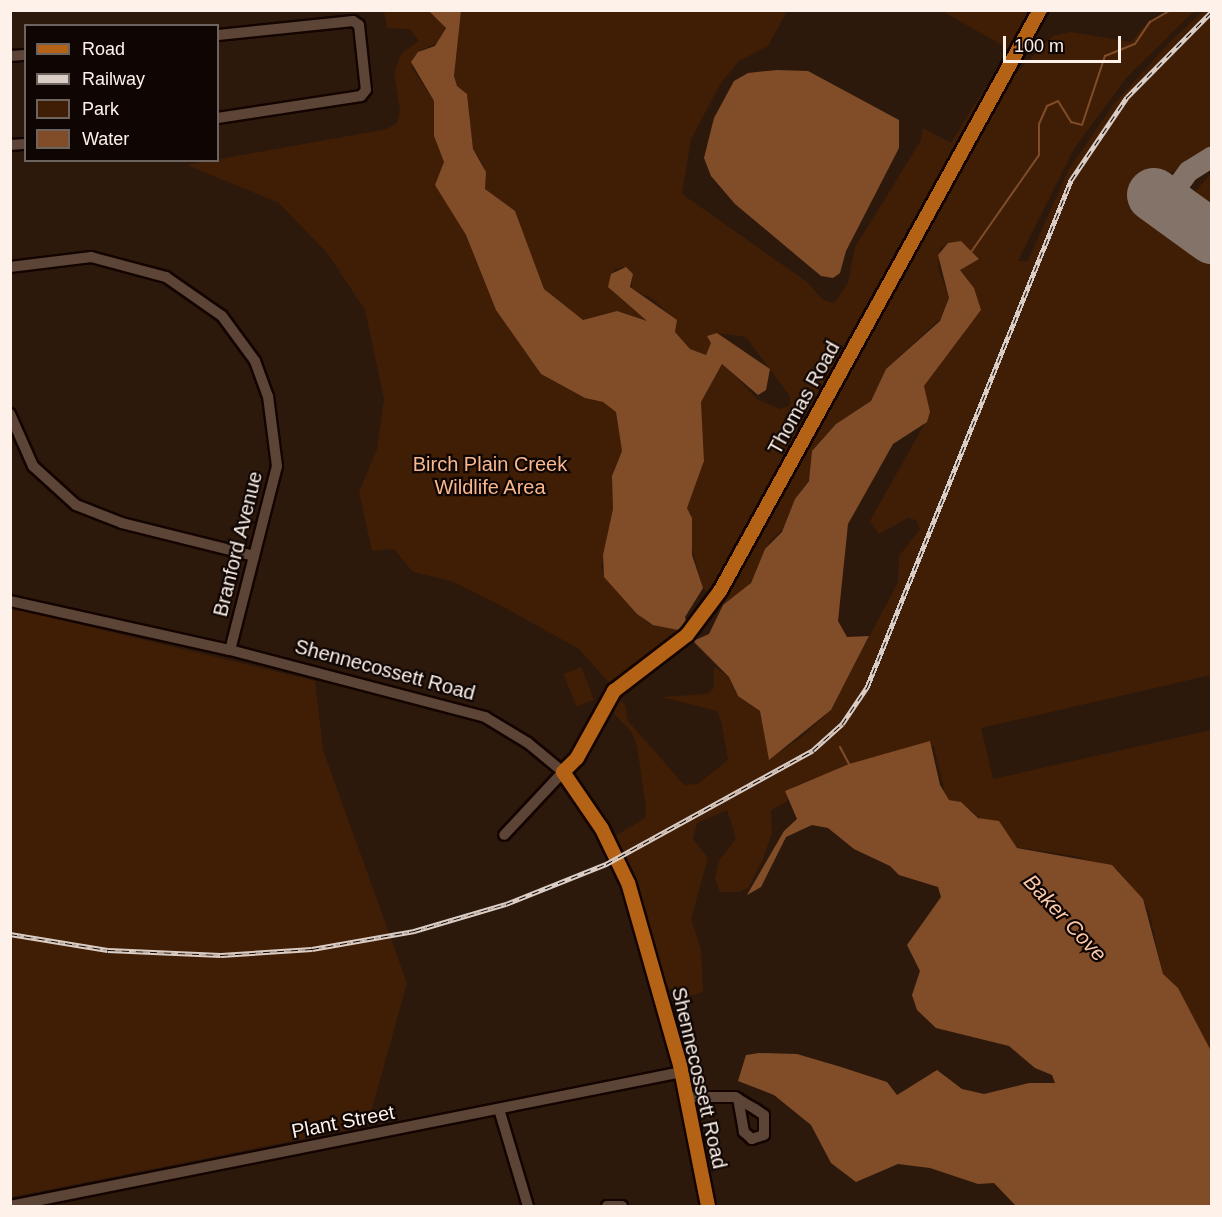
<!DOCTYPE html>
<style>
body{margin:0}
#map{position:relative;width:1222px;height:1217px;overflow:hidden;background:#2d190c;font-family:Helvetica,sans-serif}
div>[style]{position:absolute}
.green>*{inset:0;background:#401e05;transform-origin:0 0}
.water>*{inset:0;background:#814c28}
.stream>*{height:2px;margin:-1px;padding:0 1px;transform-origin:1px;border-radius:1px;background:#814c28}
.taxiway>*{height:21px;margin:-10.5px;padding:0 10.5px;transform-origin:10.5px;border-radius:10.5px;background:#847368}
.runway>*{height:54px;margin:-27px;padding:0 27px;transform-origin:27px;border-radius:27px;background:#847368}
.roads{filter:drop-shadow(2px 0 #140400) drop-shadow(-2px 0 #140400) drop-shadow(0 2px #140400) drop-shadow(0 -2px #140400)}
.minor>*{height:10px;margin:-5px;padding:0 5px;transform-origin:5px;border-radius:5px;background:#5c4537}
.major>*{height:14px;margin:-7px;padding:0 7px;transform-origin:7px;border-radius:7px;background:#b46316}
.rail>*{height:4.5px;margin-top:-2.25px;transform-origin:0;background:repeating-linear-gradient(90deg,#0f0603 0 7px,#dacdc5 0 14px);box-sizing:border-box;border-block:2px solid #dacdc5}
span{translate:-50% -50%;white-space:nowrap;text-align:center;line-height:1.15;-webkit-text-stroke:4.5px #0f0603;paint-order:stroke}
.street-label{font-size:20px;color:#fdf1ea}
.park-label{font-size:20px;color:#f9b78e}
.water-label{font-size:21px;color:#fccaab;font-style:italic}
.frame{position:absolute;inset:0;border:12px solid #fdf1ea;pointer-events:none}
.legend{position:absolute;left:24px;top:24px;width:195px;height:138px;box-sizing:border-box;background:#0f0603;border:2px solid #6e645f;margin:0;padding:8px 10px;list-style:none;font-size:18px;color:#fdf1ea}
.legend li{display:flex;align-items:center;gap:12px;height:30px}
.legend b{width:30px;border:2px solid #6e645f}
.scale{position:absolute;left:1003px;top:36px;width:118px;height:27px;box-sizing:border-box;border:3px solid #fdf1ea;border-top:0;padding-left:8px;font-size:18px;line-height:21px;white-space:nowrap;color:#fdf1ea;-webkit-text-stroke:4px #0f0603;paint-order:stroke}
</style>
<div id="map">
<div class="green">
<div style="clip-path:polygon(384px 11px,429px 11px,446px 24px,438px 43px,421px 50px,412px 68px,434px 101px,434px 136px,444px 162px,438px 189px,466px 235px,496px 310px,541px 374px,585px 398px,603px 402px,616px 412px,622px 451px,614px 470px,613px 509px,601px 567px,604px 576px,637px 614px,649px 623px,683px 631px,609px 683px,579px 649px,500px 605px,451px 581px,413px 572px,394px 549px,372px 551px,359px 492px,377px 449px,384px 399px,365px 310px,328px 254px,279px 203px,187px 165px,387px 129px,397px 123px,400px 110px,394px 72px,402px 53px,419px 41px,410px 29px,387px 28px)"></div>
<div style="clip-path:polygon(461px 11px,787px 11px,768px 46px,739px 61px,721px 83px,691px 139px,682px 194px,807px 282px,823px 300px,834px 303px,848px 283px,855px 247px,920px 142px,923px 128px,951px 143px,986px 86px,1014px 75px,1053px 36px,1071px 32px,1131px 42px,1149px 21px,1167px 11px,1194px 11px,1126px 78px,1074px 149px,1018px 261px,1028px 261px,1069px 169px,1114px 104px,1170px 42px,1203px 11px,1211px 11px,1211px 145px,1170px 174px,1143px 209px,1211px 258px,1211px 675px,981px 728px,993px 779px,1211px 730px,1211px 1051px,1163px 974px,1149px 911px,1118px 870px,1075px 856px,1015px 847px,967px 807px,946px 798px,934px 746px,862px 760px,795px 786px,786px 802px,771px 810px,772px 833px,763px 859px,749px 887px,740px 892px,720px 892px,715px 879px,719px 861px,736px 838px,727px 810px,697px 823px,693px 839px,708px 858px,691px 919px,701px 949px,703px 992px,682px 998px,665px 984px,643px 907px,614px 837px,645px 818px,646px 807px,637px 746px,631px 731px,614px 714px,616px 705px,621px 701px,625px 705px,628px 721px,684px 785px,698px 784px,728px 760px,721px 720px,717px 711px,662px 697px,707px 694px,714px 688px,714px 667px,729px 677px,736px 694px,760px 711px,769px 759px,803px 736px,831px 710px,898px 582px,899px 556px,920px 529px,916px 520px,908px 518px,879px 534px,870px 521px,930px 414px,924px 386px,981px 310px,974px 288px,960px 270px,972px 255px,953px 242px,940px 248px,938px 267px,949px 298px,943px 316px,886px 369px,871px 401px,836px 424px,812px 451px,811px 477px,795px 499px,786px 526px,770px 541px,748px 588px,723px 605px,703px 588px,690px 541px,692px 518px,687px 508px,704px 461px,701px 402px,723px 363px,757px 399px,780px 409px,790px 406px,790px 396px,746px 337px,717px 333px,706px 355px,690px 349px,675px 332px,677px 322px,653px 299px,632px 289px,632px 278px,623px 267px,614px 270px,613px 292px,647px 321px,617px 311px,581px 320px,544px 289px,515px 211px,485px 189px,484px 166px,473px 149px,467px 94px,457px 86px,454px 76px)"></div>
<div style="clip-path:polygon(942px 11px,1030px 11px,1009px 49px)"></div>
<div style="clip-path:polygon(1211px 173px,1211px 215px,1201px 207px,1196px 191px)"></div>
<div style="clip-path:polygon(11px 608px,315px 681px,323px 750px,407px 983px,367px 1126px,11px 1197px)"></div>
<div style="left:581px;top:667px;width:35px;height:19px;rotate:68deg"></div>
</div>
<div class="water">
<div style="clip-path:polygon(429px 11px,461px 11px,454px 76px,457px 86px,467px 94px,473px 149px,486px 172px,485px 189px,515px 211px,544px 289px,583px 320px,617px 311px,647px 321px,608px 287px,611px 274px,626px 267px,633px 274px,630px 287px,677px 320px,675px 332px,690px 349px,706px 355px,711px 343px,707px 336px,717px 333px,770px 369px,766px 390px,758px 395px,722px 364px,701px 402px,704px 461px,687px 508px,692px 518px,692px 555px,703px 588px,685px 617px,687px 626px,683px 631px,653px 625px,637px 614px,604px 577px,603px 555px,613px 509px,612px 476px,622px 451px,616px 412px,603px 402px,585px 398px,541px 374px,496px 310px,466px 235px,435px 185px,444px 162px,434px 136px,434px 101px,411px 62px,418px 52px,435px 46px,446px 28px)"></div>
<div style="clip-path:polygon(777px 70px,808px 71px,899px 120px,899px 148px,846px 251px,840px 273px,833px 278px,821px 276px,735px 204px,711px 176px,704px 158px,714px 118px,734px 81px,748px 73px)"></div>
<div style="clip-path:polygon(961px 241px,979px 259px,960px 270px,974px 288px,981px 310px,924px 386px,930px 412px,927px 422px,893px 444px,848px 524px,838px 621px,847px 637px,869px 636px,831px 710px,769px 760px,760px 711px,738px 696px,729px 677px,693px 641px,709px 634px,723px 605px,751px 583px,765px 549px,782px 532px,795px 499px,809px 481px,812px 451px,836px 424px,871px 401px,886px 369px,940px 321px,949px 298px,938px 255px,948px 243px)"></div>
<div style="clip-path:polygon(930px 741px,940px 785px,949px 800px,961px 802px,978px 818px,999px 821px,1017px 848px,1112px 865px,1143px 899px,1163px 974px,1178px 988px,1211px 1051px,1211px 1206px,1016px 1206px,994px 1183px,978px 1184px,930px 1168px,898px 1164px,856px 1182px,831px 1163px,811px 1125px,774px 1095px,738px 1081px,746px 1055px,759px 1053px,797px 1054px,841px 1067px,887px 1082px,897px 1095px,937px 1070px,962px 1089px,984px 1094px,1029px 1083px,1055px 1083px,1052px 1075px,1035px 1068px,1009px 1046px,936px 1028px,917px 1010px,912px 995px,920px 971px,907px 945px,941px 897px,938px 887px,899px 875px,890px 866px,854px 849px,828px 828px,812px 825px,786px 837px,761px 887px,747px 895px,784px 831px,797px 819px,785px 791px,849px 764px)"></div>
</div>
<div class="stream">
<div style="left:969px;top:255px;width:122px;rotate:-55deg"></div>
<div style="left:1039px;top:155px;width:31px;rotate:-90deg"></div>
<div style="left:1039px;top:124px;width:20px;rotate:-66deg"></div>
<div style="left:1047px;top:106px;width:12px;rotate:-24deg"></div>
<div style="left:1058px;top:101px;width:25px;rotate:58deg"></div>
<div style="left:1071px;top:122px;width:11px;rotate:15deg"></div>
<div style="left:1082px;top:125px;width:73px;rotate:-71.6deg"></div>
<div style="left:1105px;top:56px;width:32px;rotate:-22deg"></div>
<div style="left:1135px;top:44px;width:27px;rotate:-56deg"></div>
<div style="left:1150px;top:22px;width:24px;rotate:-30deg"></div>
<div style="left:840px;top:747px;width:19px;rotate:62deg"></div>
</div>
<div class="taxiway">
<div style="left:1186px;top:218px;width:21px;rotate:-118deg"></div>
<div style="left:1176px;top:199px;width:13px;rotate:-86deg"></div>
<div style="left:1177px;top:186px;width:19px;rotate:-54deg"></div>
<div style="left:1188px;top:171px;width:28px;rotate:-32deg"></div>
</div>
<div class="runway">
<div style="left:1154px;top:195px;width:72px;rotate:35.9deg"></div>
</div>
<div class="roads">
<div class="minor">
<div style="left:218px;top:35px;width:136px;rotate:-5.9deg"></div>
<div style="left:353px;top:21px;width:7px;rotate:34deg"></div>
<div style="left:359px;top:25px;width:65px;rotate:83.9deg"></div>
<div style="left:366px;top:90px;width:8px;rotate:130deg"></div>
<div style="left:361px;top:96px;width:145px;rotate:171.3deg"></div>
<div style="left:10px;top:56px;width:16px;rotate:-4deg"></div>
<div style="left:10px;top:145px;width:16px;rotate:-4deg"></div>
<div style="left:10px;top:267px;width:82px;rotate:-7deg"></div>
<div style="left:91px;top:257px;width:78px;rotate:14.9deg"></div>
<div style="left:166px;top:277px;width:68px;rotate:34.9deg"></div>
<div style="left:222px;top:316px;width:56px;rotate:53.7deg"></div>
<div style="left:255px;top:361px;width:37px;rotate:70deg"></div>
<div style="left:268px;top:396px;width:71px;rotate:82.7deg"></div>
<div style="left:277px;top:466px;width:190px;rotate:104.3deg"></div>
<div style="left:10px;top:414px;width:57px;rotate:66.1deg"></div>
<div style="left:33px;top:466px;width:58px;rotate:42.2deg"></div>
<div style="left:76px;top:505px;width:49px;rotate:21.4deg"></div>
<div style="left:122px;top:523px;width:136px;rotate:14deg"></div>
<div style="left:10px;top:601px;width:225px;rotate:12.6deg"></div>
<div style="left:230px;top:650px;width:264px;rotate:14.7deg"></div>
<div style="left:485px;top:717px;width:50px;rotate:31.2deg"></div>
<div style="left:528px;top:743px;width:45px;rotate:39.6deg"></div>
<div style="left:563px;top:772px;width:86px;rotate:133.1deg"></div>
<div style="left:685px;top:1097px;width:50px"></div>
<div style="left:735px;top:1097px;width:9px;rotate:32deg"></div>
<div style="left:743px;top:1102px;width:14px;rotate:30deg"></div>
<div style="left:755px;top:1109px;width:11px;rotate:34deg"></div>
<div style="left:764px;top:1115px;width:20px;rotate:90deg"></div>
<div style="left:764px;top:1135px;width:13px;rotate:162deg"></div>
<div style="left:752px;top:1139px;width:11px;rotate:-139deg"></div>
<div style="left:744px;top:1132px;width:34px;rotate:-100deg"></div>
<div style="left:499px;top:1109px;width:101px;rotate:73.4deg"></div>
<div style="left:10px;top:1206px;width:685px;rotate:-11.28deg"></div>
<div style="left:607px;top:1206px;width:15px"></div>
</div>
<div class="major">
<div style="left:708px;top:1206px;width:144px;rotate:-101.2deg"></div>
<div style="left:680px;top:1065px;width:189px;rotate:-105.9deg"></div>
<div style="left:628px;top:883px;width:60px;rotate:-115.7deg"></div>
<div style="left:602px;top:829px;width:69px;rotate:-124.4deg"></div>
<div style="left:563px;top:772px;width:20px;rotate:-45deg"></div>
<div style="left:577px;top:758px;width:77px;rotate:-61.1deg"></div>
<div style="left:614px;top:691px;width:92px;rotate:-37.5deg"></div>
<div style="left:687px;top:635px;width:55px;rotate:-53.1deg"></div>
<div style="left:720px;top:591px;width:663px;rotate:-61.16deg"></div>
</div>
</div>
<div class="rail">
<div style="left:10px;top:934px;width:99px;rotate:9.3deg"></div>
<div style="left:108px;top:950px;width:113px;rotate:2.5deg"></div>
<div style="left:221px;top:955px;width:91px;rotate:-3.8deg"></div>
<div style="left:312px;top:949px;width:104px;rotate:-10deg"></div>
<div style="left:414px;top:931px;width:96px;rotate:-16.4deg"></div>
<div style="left:506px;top:904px;width:108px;rotate:-21.8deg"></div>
<div style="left:606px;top:864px;width:236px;rotate:-28.8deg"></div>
<div style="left:813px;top:750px;width:39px;rotate:-42deg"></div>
<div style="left:842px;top:724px;width:45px;rotate:-56deg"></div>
<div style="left:867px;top:687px;width:547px;rotate:-68.08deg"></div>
<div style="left:1071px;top:180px;width:100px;rotate:-56deg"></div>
<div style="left:1127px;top:97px;width:121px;rotate:-45.3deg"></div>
</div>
<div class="street-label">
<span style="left:804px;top:398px;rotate:-61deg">Thomas Road</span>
<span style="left:238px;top:544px;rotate:-76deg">Branford Avenue</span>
<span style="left:385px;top:670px;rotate:15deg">Shennecossett Road</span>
<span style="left:699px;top:1078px;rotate:77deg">Shennecossett Road</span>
<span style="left:343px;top:1122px;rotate:-11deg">Plant Street</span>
</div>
<div class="park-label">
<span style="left:490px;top:476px">Birch Plain Creek<br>Wildlife Area</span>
</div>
<div class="water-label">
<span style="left:1065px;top:918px;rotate:47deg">Baker Cove</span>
</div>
<div class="frame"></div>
<ul class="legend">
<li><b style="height:8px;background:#b46316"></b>Road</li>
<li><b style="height:8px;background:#dacdc5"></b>Railway</li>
<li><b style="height:16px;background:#401e05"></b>Park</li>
<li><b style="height:16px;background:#814c28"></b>Water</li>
</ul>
<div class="scale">100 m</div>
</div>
